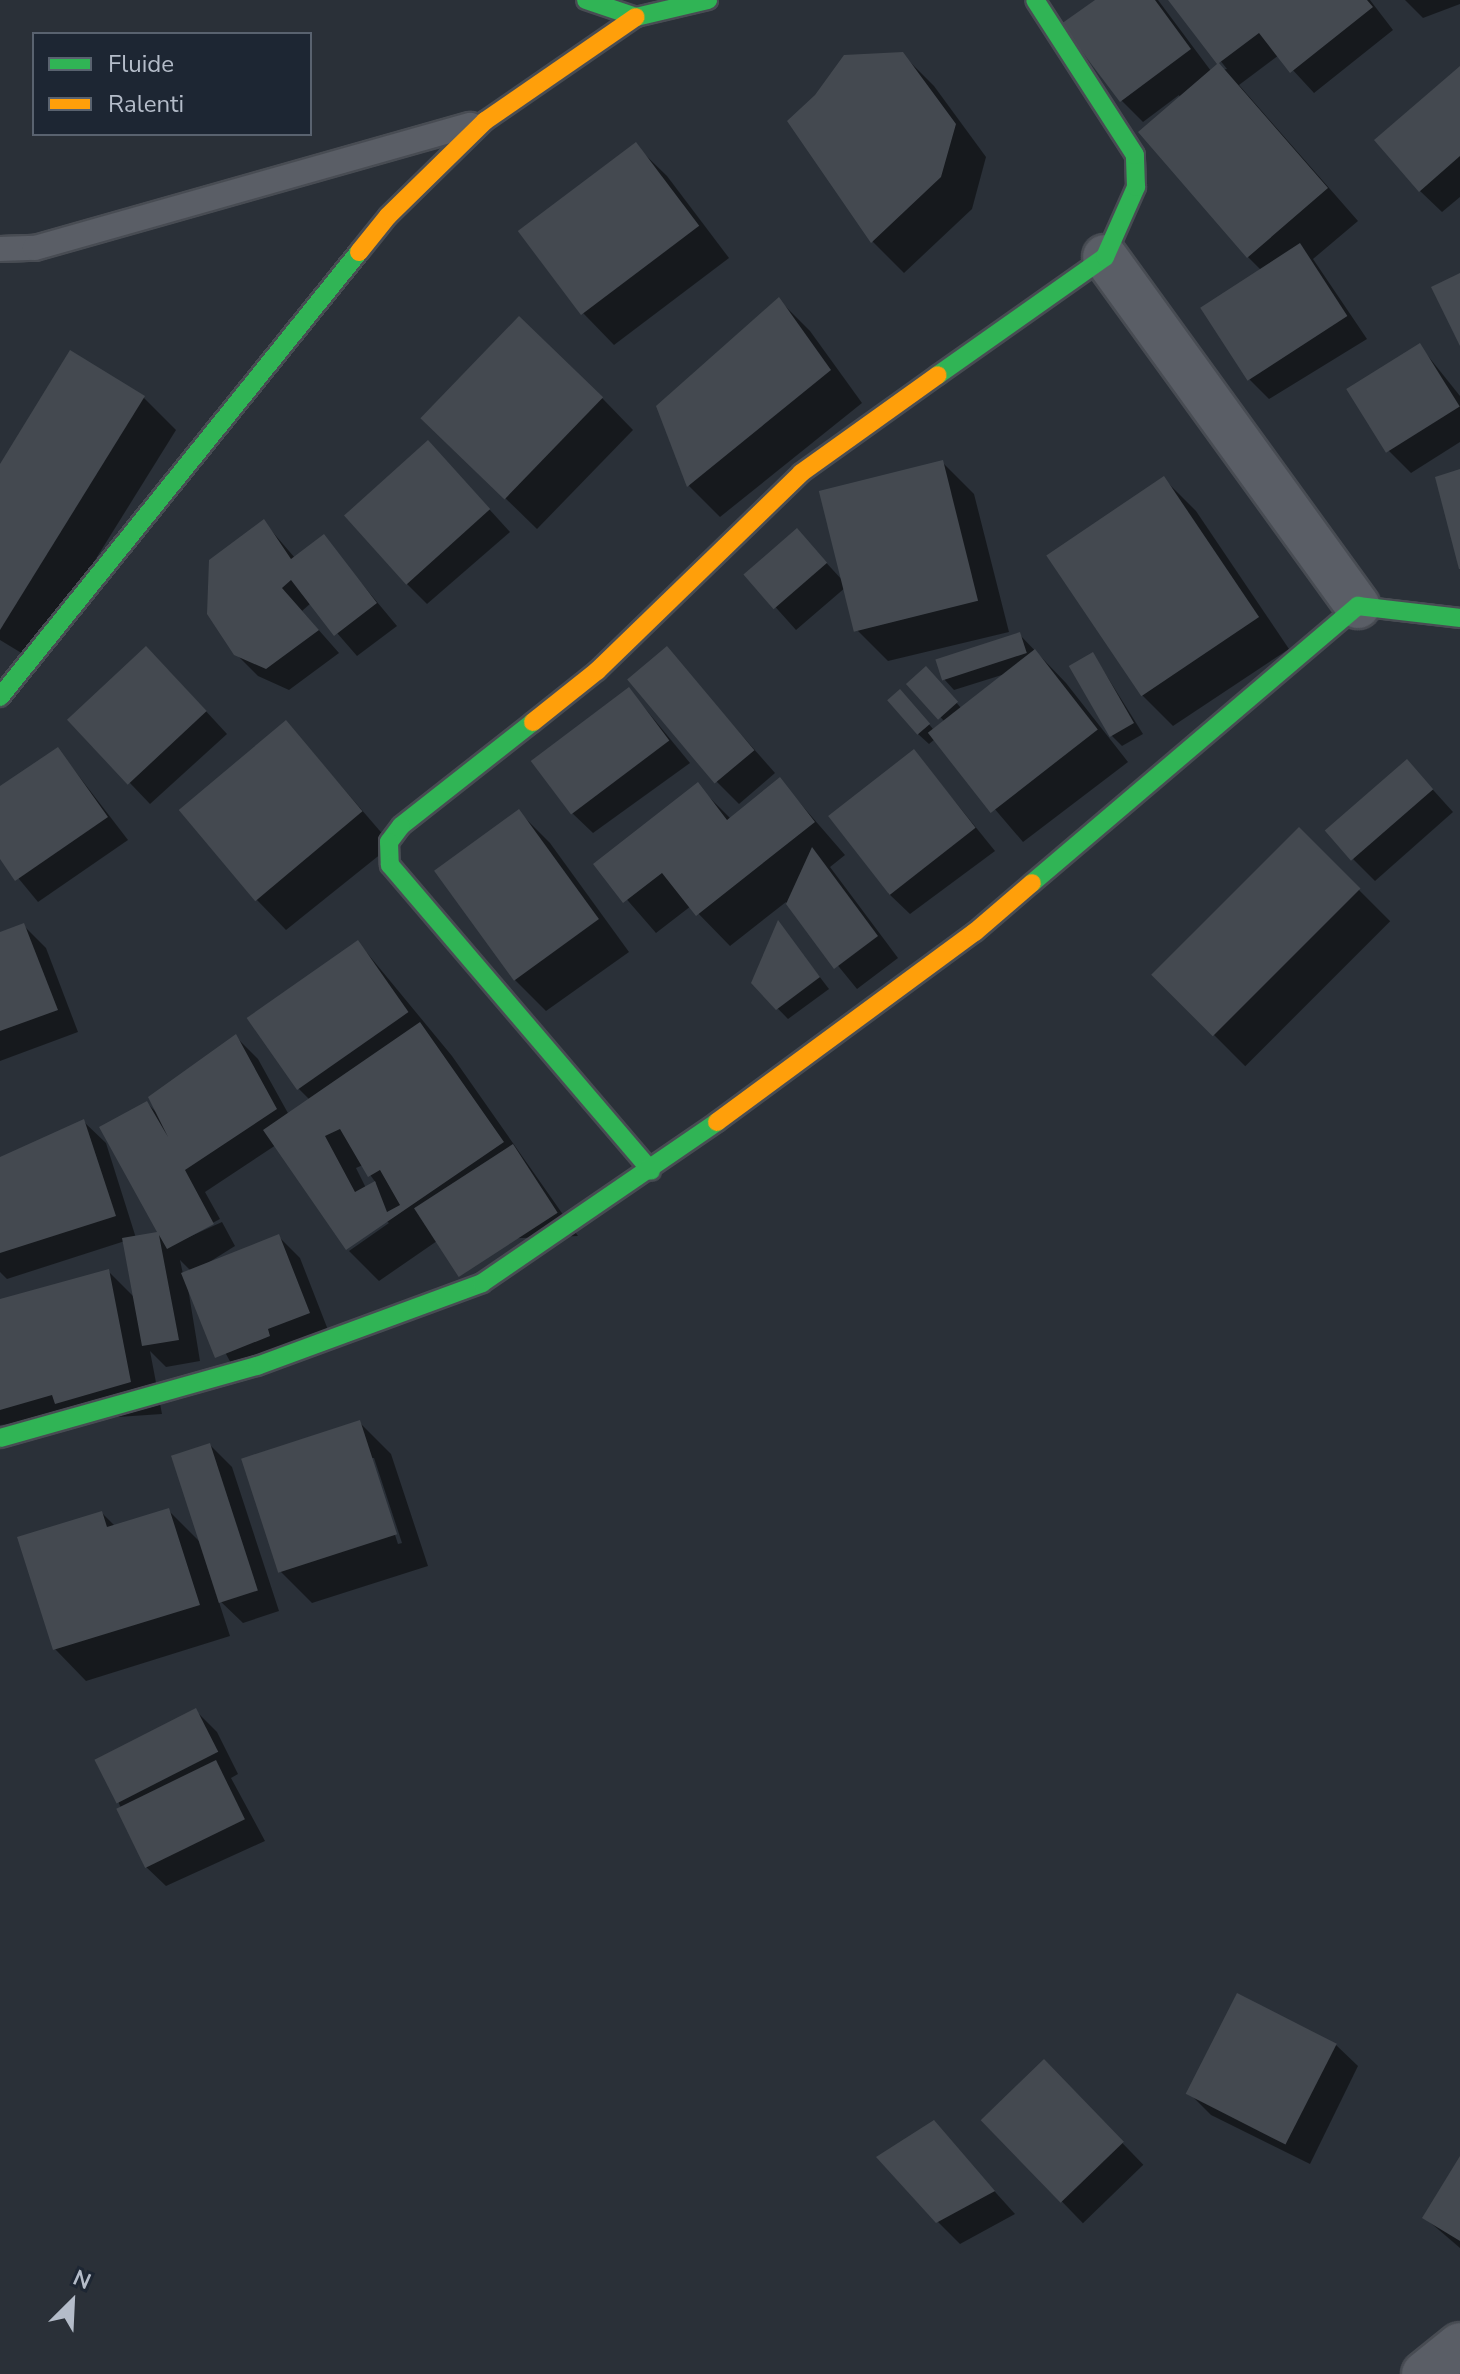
<!DOCTYPE html>
<style>
body{margin:0}
#map{position:relative;width:1460px;height:2374px;overflow:hidden;background:#2a3038;font-family:"Nunito Sans",sans-serif}
div>[style]{position:absolute}
.shadow>*{inset:0;background:#0007;transform-origin:0 0}
.building>*{inset:0;background:#444950;transform-origin:0 0}
.roads{filter:drop-shadow(2px 0 #484c53) drop-shadow(-2px 0 #484c53) drop-shadow(0 2px #484c53) drop-shadow(0 -2px #484c53)}
.lane>*{height:24px;margin:-12px;padding:0 12px;transform-origin:12px;border-radius:12px;background:#5a5e66}
.street>*{height:44px;margin:-22px;padding:0 22px;transform-origin:22px;border-radius:22px;background:#5a5e66}
.fast>*{height:18px;margin:-9px;padding:0 9px;transform-origin:9px;border-radius:9px;background:#30b455}
.slow>*{height:18px;margin:-9px;padding:0 9px;transform-origin:9px;border-radius:9px;background:#ff9f0a}
span{translate:-50% -50%;white-space:nowrap;text-align:center;line-height:1.15;-webkit-text-stroke:8px #1d2633;paint-order:stroke}
.legend{position:absolute;left:32px;top:32px;width:280px;height:104px;box-sizing:border-box;background:#1d2633;border:2px solid #59626f;margin:0;padding:10px 14px;list-style:none;font-size:24px;color:#b4bcc9}
.legend li{display:flex;align-items:center;gap:16px;height:40px}
.legend b{width:40px;border:2px solid #59626f}
.north{position:absolute;left:32px;top:2262px;width:80px;height:80px;-webkit-text-stroke:6px #1d2633;paint-order:stroke;rotate:24deg;font-size:22px;font-weight:700;line-height:32px;text-align:center;color:#b4bcc9}
.north::after{content:'';display:block;margin:auto;width:28px;height:36px;background:#b4bcc9;clip-path:polygon(50% 0,100% 100%,50% 72%,0 100%)}
</style>
<div id="map">
<div class="shadow">
<div style="clip-path:polygon(1098px 0,1158px 0,1211px 71px,1227px 69px,1172px 0,1370px 0,1393px 30px,1314px 93px,1279px 55px,1239px 85px,1358px 221px,1313px 259px,1367px 339px,1269px 399px,1247px 377px,1261px 270px,1248px 257px,1179px 95px,1143px 122px,1121px 100px)"></div>
<div style="clip-path:polygon(1405px 0,1460px 0,1460px 4px,1423px 18px)"></div>
<div style="clip-path:polygon(902px 54px,934px 86px,986px 157px,972px 209px,904px 273px,873px 242px,790px 121px,817px 97px)"></div>
<div style="clip-path:polygon(1460px 68px,1460px 197px,1442px 212px,1420px 191px)"></div>
<div style="clip-path:polygon(635px 145px,667px 176px,729px 258px,614px 345px,583px 313px,521px 232px)"></div>
<div style="clip-path:polygon(779px 300px,810px 331px,862px 403px,720px 517px,689px 486px)"></div>
<div style="clip-path:polygon(1420px 346px,1460px 396px,1460px 442px,1411px 473px,1389px 451px,1350px 390px)"></div>
<div style="clip-path:polygon(71px 353px,144px 398px,176px 430px,33px 660px,0 640px,0 468px)"></div>
<div style="clip-path:polygon(602px 398px,633px 430px,537px 529px,455px 449px)"></div>
<div style="clip-path:polygon(428px 442px,510px 532px,427px 604px,405px 582px)"></div>
<div style="clip-path:polygon(942px 462px,974px 494px,1009px 632px,888px 661px,857px 630px,846px 587px,796px 630px,746px 574px,797px 531px,844px 582px)"></div>
<div style="clip-path:polygon(1164px 479px,1196px 511px,1289px 649px,1173px 726px,1141px 694px)"></div>
<div style="clip-path:polygon(264px 522px,295px 558px,323px 537px,397px 626px,357px 656px,311px 603px,302px 611px,339px 653px,289px 690px,258px 676px,235px 653px)"></div>
<div style="clip-path:polygon(1019px 634px,1066px 683px,1128px 762px,1023px 842px,935px 739px,929px 744px,918px 734px,910px 702px,933px 729px,944px 721px,909px 684px,936px 679px,961px 708px,1005px 674px,954px 690px,944px 679px)"></div>
<div style="clip-path:polygon(666px 649px,775px 773px,739px 804px,717px 782px)"></div>
<div style="clip-path:polygon(1093px 654px,1143px 734px,1122px 746px,1111px 735px)"></div>
<div style="clip-path:polygon(168px 670px,227px 734px,150px 804px,69px 719px)"></div>
<div style="clip-path:polygon(629px 689px,690px 763px,593px 833px,571px 812px)"></div>
<div style="clip-path:polygon(286px 722px,392px 845px,286px 930px,255px 898px)"></div>
<div style="clip-path:polygon(58px 749px,128px 840px,38px 902px,0 856px,0 789px)"></div>
<div style="clip-path:polygon(914px 751px,995px 851px,910px 914px,888px 893px)"></div>
<div style="clip-path:polygon(1407px 761px,1453px 812px,1375px 881px,1353px 859px)"></div>
<div style="clip-path:polygon(780px 780px,845px 855px,830px 867px,898px 958px,857px 989px,786px 902px,730px 946px,691px 906px,656px 933px,596px 864px,697px 785px,731px 819px)"></div>
<div style="clip-path:polygon(519px 812px,550px 843px,629px 952px,546px 1011px,514px 979px)"></div>
<div style="left:1299px;top:830px;width:129px;height:205px;rotate:45deg"></div>
<div style="clip-path:polygon(779px 924px,829px 989px,788px 1019px,753px 983px)"></div>
<div style="clip-path:polygon(24px 926px,46px 948px,78px 1032px,0 1061px,0 934px)"></div>
<div style="clip-path:polygon(evenodd,358px 942px,452px 1056px,578px 1236px,437px 1241px,379px 1281px,349px 1251px,389px 1223px,276px 1145px,205px 1192px,220px 1219px,171px 1245px,222px 1222px,235px 1246px,203px 1266px,278px 1236px,300px 1258px,330px 1335px,239px 1378px,187px 1282px,200px 1361px,166px 1367px,150px 1351px,162px 1414px,0 1425px,0 1301px,109px 1272px,135px 1298px,125px 1241px,7px 1279px,0 1272px,0 1159px,84px 1122px,106px 1143px,136px 1238px,160px 1234px,147px 1103px,158px 1114px,236px 1037px,258px 1059px,289px 1115px,310px 1100px,298px 1088px,358px 942px,363px 1165px,376px 1183px,366px 1188px,356px 1168px,363px 1165px,358px 942px,180px 1260px,191px 1271px,183px 1274px,180px 1260px)"></div>
<div style="clip-path:polygon(evenodd,359px 1422px,391px 1454px,428px 1566px,312px 1603px,280px 1571px,244px 1460px,359px 1422px,370px 1458px,374px 1458px,402px 1543px,398px 1544px,370px 1458px)"></div>
<div style="clip-path:polygon(210px 1445px,232px 1467px,279px 1611px,243px 1623px,218px 1599px,230px 1636px,86px 1681px,55px 1649px,102px 1513px,116px 1527px,168px 1510px,202px 1544px)"></div>
<div style="clip-path:polygon(195px 1710px,217px 1732px,238px 1774px,231px 1778px,265px 1841px,166px 1886px,144px 1865px,118px 1801px)"></div>
<div style="clip-path:polygon(1336px 2045px,1358px 2066px,1310px 2164px,1211px 2115px,1189px 2093px)"></div>
<div style="left:1044px;top:2062px;width:143px;height:84px;rotate:46deg"></div>
<div style="clip-path:polygon(933px 2123px,1015px 2214px,960px 2244px,938px 2222px)"></div>
<div style="clip-path:polygon(1460px 2159px,1460px 2248px,1425px 2218px)"></div>
</div>
<div class="building">
<div style="clip-path:polygon(1095px 0,1155px 0,1191px 49px,1120px 102px,1061px 24px)"></div>
<div style="clip-path:polygon(1168px 0,1367px 0,1373px 7px,1290px 73px,1259px 33px,1219px 63px,1328px 188px,1247px 258px,1138px 132px,1217px 64px)"></div>
<div style="clip-path:polygon(903px 52px,956px 124px,941px 177px,871px 243px,787px 121px,815px 95px,844px 55px)"></div>
<div style="clip-path:polygon(1460px 66px,1460px 156px,1419px 192px,1374px 140px)"></div>
<div style="left:636px;top:142px;width:105px;height:148px;rotate:53deg"></div>
<div style="left:1300px;top:243px;width:87px;height:119px;rotate:57deg"></div>
<div style="clip-path:polygon(1460px 273px,1460px 346px,1431px 287px)"></div>
<div style="clip-path:polygon(779px 297px,831px 370px,687px 487px,656px 406px)"></div>
<div style="left:519px;top:316px;width:117px;height:142px;rotate:44deg"></div>
<div style="left:1420px;top:343px;width:75px;height:87px;rotate:58deg"></div>
<div style="clip-path:polygon(70px 350px,145px 396px,0 630px,0 464px)"></div>
<div style="left:428px;top:440px;width:93px;height:113px;rotate:48deg"></div>
<div style="left:943px;top:460px;width:145px;height:128px;rotate:76deg"></div>
<div style="clip-path:polygon(1460px 469px,1460px 569px,1459px 569px,1435px 477px)"></div>
<div style="left:1164px;top:476px;width:170px;height:142px;rotate:56deg"></div>
<div style="clip-path:polygon(264px 519px,291px 559px,324px 534px,377px 603px,334px 636px,291px 580px,282px 588px,319px 630px,266px 669px,234px 655px,207px 614px,209px 560px)"></div>
<div style="left:797px;top:528px;width:46px;height:71px;rotate:49deg"></div>
<div style="left:1020px;top:632px;width:22px;height:89px;rotate:72deg"></div>
<div style="left:146px;top:646px;width:89px;height:108px;rotate:47deg"></div>
<div style="left:667px;top:646px;width:136px;height:52px;rotate:50deg"></div>
<div style="left:1035px;top:649px;width:102px;height:136px;rotate:52deg"></div>
<div style="left:1093px;top:652px;width:82px;height:28px;rotate:60deg"></div>
<div style="left:926px;top:666px;width:48px;height:27px;rotate:48deg"></div>
<div style="left:629px;top:687px;width:67px;height:123px;rotate:53deg"></div>
<div style="left:900px;top:689px;width:46px;height:17px;rotate:49deg"></div>
<div style="left:286px;top:720px;width:119px;height:140px;rotate:50deg"></div>
<div style="clip-path:polygon(58px 747px,108px 817px,15px 881px,0 859px,0 786px)"></div>
<div style="left:914px;top:749px;width:100px;height:109px;rotate:52deg"></div>
<div style="left:1407px;top:759px;width:40px;height:109px;rotate:49deg"></div>
<div style="clip-path:polygon(780px 777px,815px 822px,696px 916px,662px 873px,623px 903px,593px 864px,698px 782px,727px 820px)"></div>
<div style="left:519px;top:809px;width:136px;height:105px;rotate:54deg"></div>
<div style="left:1299px;top:827px;width:87px;height:209px;rotate:45deg"></div>
<div style="clip-path:polygon(812px 847px,878px 936px,834px 969px,786px 904px)"></div>
<div style="clip-path:polygon(778px 920px,820px 977px,776px 1010px,751px 983px)"></div>
<div style="clip-path:polygon(24px 923px,58px 1010px,0 1031px,0 932px)"></div>
<div style="left:358px;top:940px;width:88px;height:136px;rotate:55deg"></div>
<div style="clip-path:polygon(evenodd,420px 1022px,504px 1142px,346px 1250px,263px 1130px,420px 1022px,340px 1129px,368px 1177px,380px 1170px,400px 1205px,387px 1212px,375px 1181px,355px 1192px,325px 1136px,340px 1129px)"></div>
<div style="clip-path:polygon(236px 1034px,277px 1109px,185px 1170px,214px 1224px,167px 1249px,159px 1235px,179px 1340px,142px 1346px,122px 1238px,157px 1232px,99px 1127px,147px 1101px,168px 1137px,148px 1097px)"></div>
<div style="clip-path:polygon(84px 1119px,116px 1216px,0 1253px,0 1157px)"></div>
<div style="left:513px;top:1144px;width:82px;height:118px;rotate:57deg"></div>
<div style="clip-path:polygon(279px 1234px,310px 1313px,268px 1329px,270px 1336px,215px 1358px,181px 1273px)"></div>
<div style="clip-path:polygon(109px 1269px,131px 1382px,55px 1404px,52px 1395px,0 1410px,0 1299px)"></div>
<div style="left:360px;top:1420px;width:120px;height:125px;rotate:72deg"></div>
<div style="left:210px;top:1443px;width:155px;height:41px;rotate:72deg"></div>
<div style="clip-path:polygon(169px 1508px,200px 1605px,53px 1650px,17px 1537px,102px 1511px,107px 1527px)"></div>
<div style="left:196px;top:1708px;width:49px;height:114px;rotate:63deg"></div>
<div style="left:216px;top:1760px;width:66px;height:111px;rotate:64deg"></div>
<div style="left:1237px;top:1993px;width:112px;height:113px;rotate:27deg"></div>
<div style="left:1044px;top:2059px;width:115px;height:88px;rotate:46deg"></div>
<div style="clip-path:polygon(934px 2120px,995px 2191px,936px 2223px,876px 2157px)"></div>
<div style="clip-path:polygon(1460px 2156px,1460px 2241px,1422px 2218px)"></div>
</div>
<div class="roads">
<div class="lane">
<div style="left:0;top:249px;width:35px;rotate:-2deg"></div>
<div style="left:35px;top:248px;width:453px;rotate:-15.8deg"></div>
</div>
<div class="street">
<div style="left:1105px;top:257px;width:431px;rotate:54.1deg"></div>
<div style="left:1424px;top:2374px;width:46px;rotate:-38.9deg"></div>
</div>
<div class="fast">
<div style="left:586px;top:0;width:53px;rotate:18.8deg"></div>
<div style="left:636px;top:17px;width:74px;rotate:-13.3deg"></div>
<div style="left:938px;top:375px;width:204px;rotate:-35.2deg"></div>
<div style="left:1105px;top:257px;width:77px;rotate:-66.1deg"></div>
<div style="left:1136px;top:187px;width:32px;rotate:-92deg"></div>
<div style="left:1135px;top:155px;width:184px;rotate:-122.8deg"></div>
<div style="left:0;top:697px;width:572px;rotate:-51.11deg"></div>
<div style="left:533px;top:722px;width:168px;rotate:141.8deg"></div>
<div style="left:401px;top:826px;width:20px;rotate:127deg"></div>
<div style="left:389px;top:842px;width:23px;rotate:88deg"></div>
<div style="left:390px;top:865px;width:402px;rotate:49.5deg"></div>
<div style="left:1032px;top:883px;width:428px;rotate:-40.4deg"></div>
<div style="left:1358px;top:606px;width:103px;rotate:6.7deg"></div>
<div style="left:0;top:1438px;width:267px;rotate:-15.7deg"></div>
<div style="left:257px;top:1366px;width:240px;rotate:-20.2deg"></div>
<div style="left:482px;top:1283px;width:285px;rotate:-34.4deg"></div>
</div>
<div class="slow">
<div style="left:359px;top:252px;width:46px;rotate:-51.1deg"></div>
<div style="left:388px;top:216px;width:136px;rotate:-44.4deg"></div>
<div style="left:485px;top:121px;width:183px;rotate:-34.6deg"></div>
<div style="left:533px;top:722px;width:82px;rotate:-38.6deg"></div>
<div style="left:597px;top:671px;width:284px;rotate:-44.1deg"></div>
<div style="left:801px;top:473px;width:168px;rotate:-35.6deg"></div>
<div style="left:717px;top:1122px;width:320px;rotate:-36.4deg"></div>
<div style="left:975px;top:932px;width:75px;rotate:-40.7deg"></div>
</div>
</div>
<ul class="legend">
<li><b style="height:10px;background:#30b455"></b>Fluide</li>
<li><b style="height:10px;background:#ff9f0a"></b>Ralenti</li>
</ul>
<div class="north">N</div>
</div>
